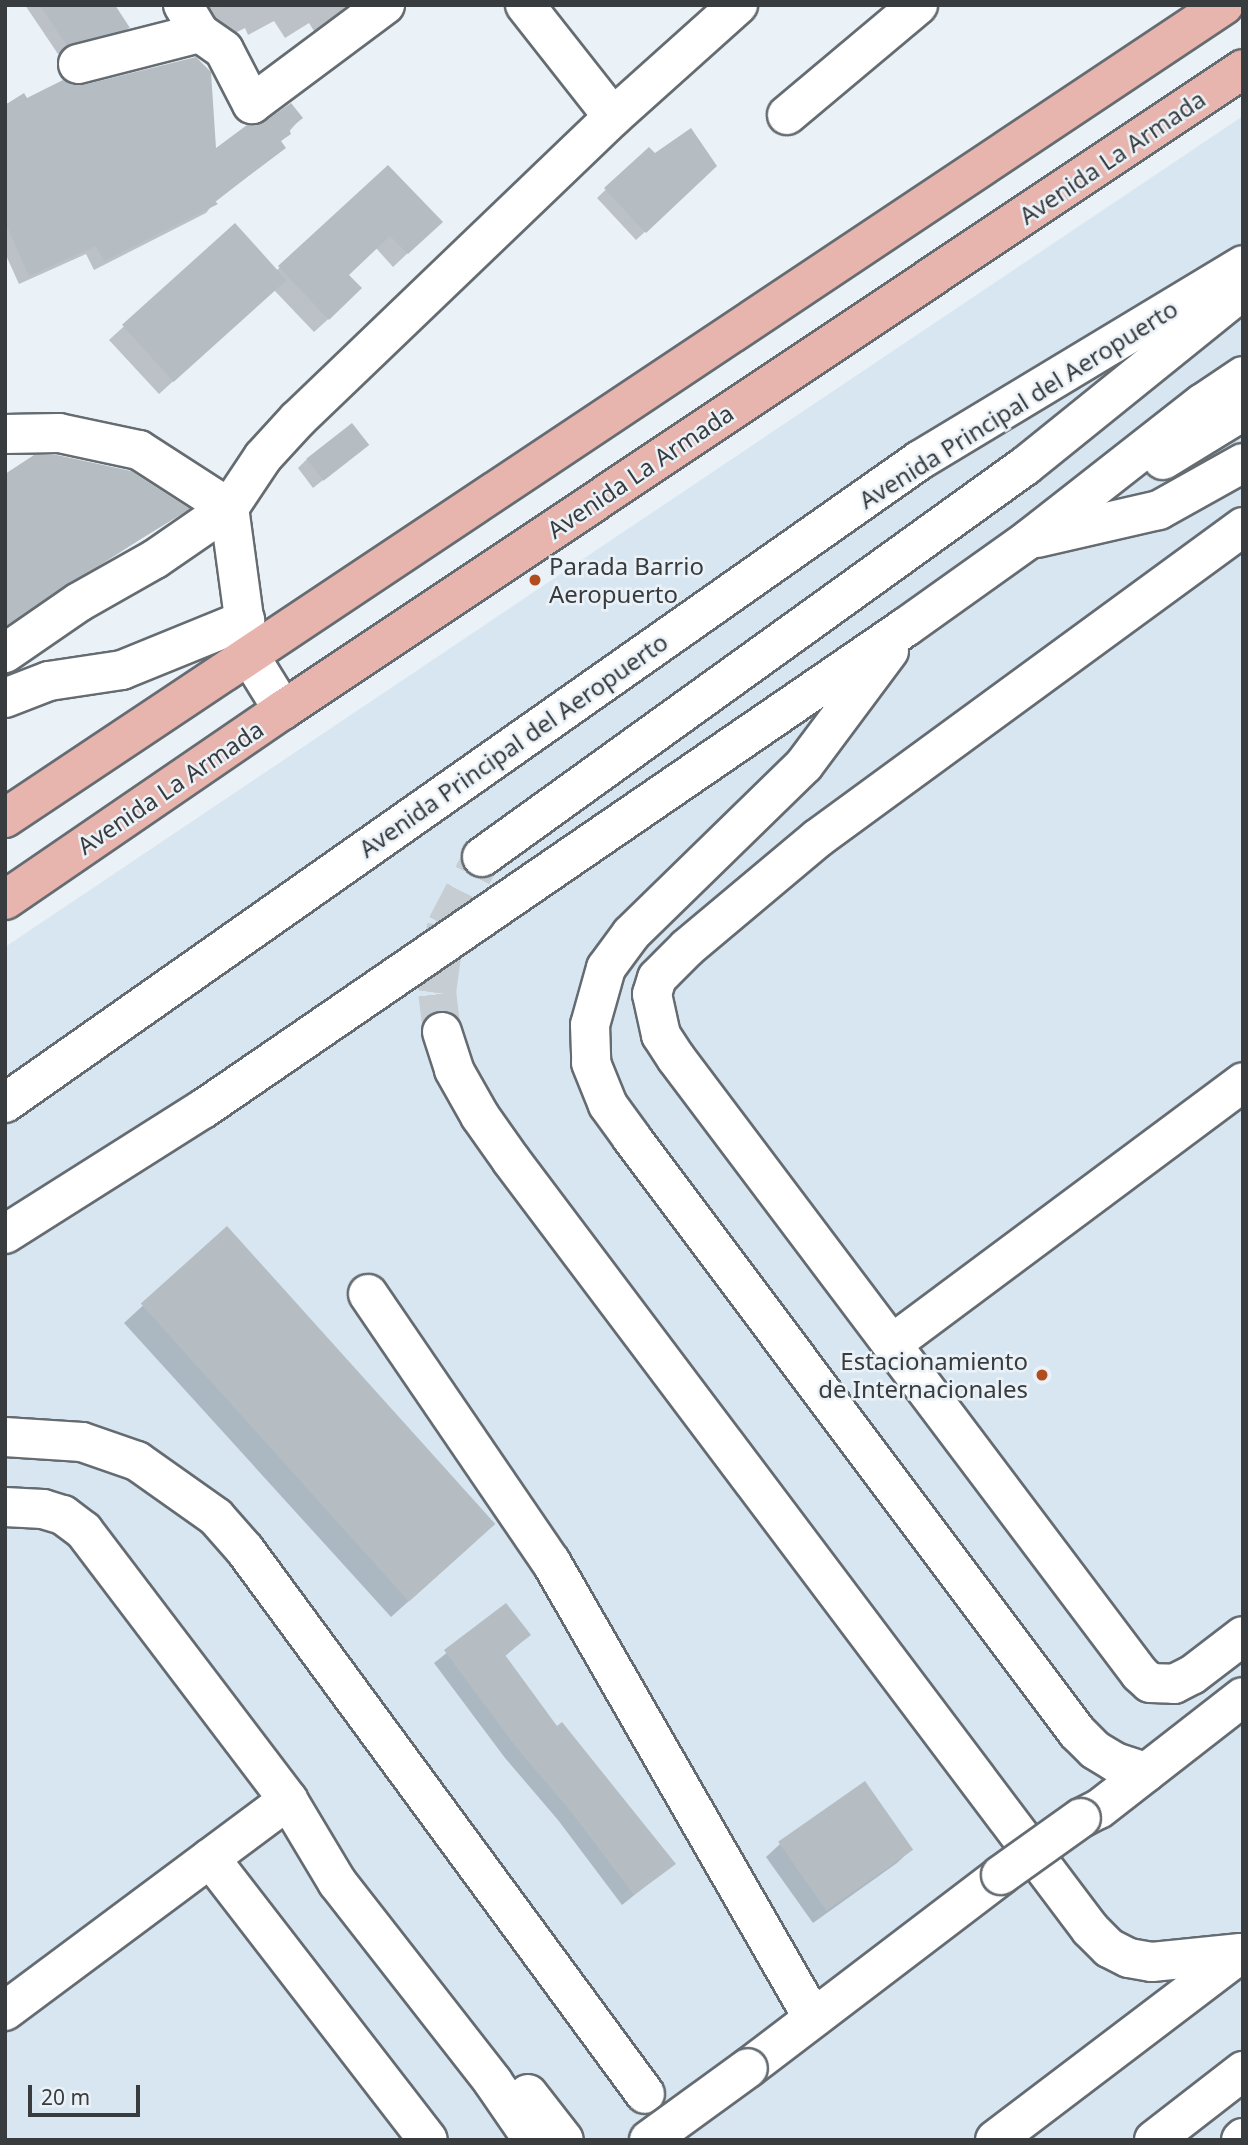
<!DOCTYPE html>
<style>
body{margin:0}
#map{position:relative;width:1248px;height:2145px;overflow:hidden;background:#eaf2f8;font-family:"Noto Sans",sans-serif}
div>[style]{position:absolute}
.built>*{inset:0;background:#d8e6f2}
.shadow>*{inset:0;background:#0003}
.building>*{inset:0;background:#b5bdc3;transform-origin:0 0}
.minor-tunnel>*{height:38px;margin-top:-19px;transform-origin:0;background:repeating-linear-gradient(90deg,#c7ced3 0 38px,transparent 0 57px)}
.roads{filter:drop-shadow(2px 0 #656c71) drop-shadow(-2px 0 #656c71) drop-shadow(0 2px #656c71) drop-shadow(0 -2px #656c71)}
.minor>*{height:38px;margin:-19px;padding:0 19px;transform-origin:19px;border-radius:19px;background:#fff}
.major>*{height:38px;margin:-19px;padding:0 19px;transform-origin:19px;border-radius:19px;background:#e8b5ae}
.bridges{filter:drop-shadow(2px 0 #656c71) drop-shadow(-2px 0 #656c71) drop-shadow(0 2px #656c71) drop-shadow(0 -2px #656c71)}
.minor-bridge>*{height:38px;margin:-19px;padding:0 19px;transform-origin:19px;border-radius:19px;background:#fff}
.dots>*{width:19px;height:19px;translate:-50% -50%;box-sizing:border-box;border:4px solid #eaf2f8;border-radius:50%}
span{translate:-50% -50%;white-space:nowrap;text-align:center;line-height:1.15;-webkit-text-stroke:5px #eaf2f8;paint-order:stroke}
.street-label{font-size:24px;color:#393c3f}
.poi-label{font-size:24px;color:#393c3f}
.left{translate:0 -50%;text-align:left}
.right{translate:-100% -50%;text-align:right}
.frame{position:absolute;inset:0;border:7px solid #393c3f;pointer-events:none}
.scale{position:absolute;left:28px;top:2085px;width:112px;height:32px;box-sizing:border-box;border:4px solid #393c3f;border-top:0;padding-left:9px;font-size:21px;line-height:24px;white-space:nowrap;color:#393c3f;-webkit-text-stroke:5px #eaf2f8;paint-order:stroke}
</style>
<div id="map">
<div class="built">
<div style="clip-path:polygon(1243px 116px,1243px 2140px,5px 2140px,5px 947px)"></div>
</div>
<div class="shadow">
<div style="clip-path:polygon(25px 5px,113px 5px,128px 28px,119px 37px,58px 54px)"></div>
<div style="clip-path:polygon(208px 5px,349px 5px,314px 31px,309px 23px,285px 38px,274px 21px,248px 35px,245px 28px,225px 38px)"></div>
<div style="clip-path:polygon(27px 100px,214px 152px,301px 118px,280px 142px,284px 148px,214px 203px,206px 213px,94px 270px,86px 254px,19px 284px,5px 253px,5px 101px,9px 105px)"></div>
<div style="clip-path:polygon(648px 149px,655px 156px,707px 175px,636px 240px,597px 198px)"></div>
<div style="clip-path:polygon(388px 167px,427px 235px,393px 267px,376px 248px,347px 275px,347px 302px,314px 332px,274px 290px,159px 394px,109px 340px,235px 225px,276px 271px)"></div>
<div style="clip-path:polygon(367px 445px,313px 488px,298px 468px,307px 459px)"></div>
<div style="clip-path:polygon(5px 476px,187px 509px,5px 627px)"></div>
<div style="clip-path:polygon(227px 1228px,476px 1541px,391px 1617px,124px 1323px)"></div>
<div style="clip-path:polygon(506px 1606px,529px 1635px,504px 1657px,557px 1728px,673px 1864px,622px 1905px,558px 1820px,505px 1758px,434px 1663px)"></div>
<div style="clip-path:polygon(780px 1844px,911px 1850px,897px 1863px,813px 1923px,766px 1857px)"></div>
</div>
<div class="building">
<div style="clip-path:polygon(40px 5px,115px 5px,130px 28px,67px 46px)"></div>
<div style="clip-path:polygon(196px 57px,211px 72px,216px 148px,247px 125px,264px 122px,291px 103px,303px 118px,289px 129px,291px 134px,281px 141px,286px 148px,215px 201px,218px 204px,104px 261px,96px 246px,29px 276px,5px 222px,5px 105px,24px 93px,27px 98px,63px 80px,73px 85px,83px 85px)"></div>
<div style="clip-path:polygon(691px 128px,717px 166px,646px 233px,604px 188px,649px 147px,655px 153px)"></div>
<div style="clip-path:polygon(388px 165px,443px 222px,408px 254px,390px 236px,349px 275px,362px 288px,329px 320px,278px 266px)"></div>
<div style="left:235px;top:223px;width:77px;height:152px;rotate:48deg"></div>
<div style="left:352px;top:423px;width:28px;height:58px;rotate:52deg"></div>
<div style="clip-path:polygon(34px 455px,57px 455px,131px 471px,190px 509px,67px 584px,5px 626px,5px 474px)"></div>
<div style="left:227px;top:1226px;width:401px;height:116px;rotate:48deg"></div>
<div style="clip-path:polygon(506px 1603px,531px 1635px,505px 1655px,557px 1726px,562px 1722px,676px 1864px,634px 1895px,569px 1809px,516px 1747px,444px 1650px)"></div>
<div style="left:865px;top:1781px;width:84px;height:106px;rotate:55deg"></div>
</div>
<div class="minor-tunnel">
<div style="left:442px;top:1032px;width:39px;rotate:-97deg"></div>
<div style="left:437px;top:993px;width:68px;rotate:-82.3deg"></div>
<div style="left:446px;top:926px;width:78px;rotate:-62.4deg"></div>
</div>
<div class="roads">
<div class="minor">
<div style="left:183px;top:5px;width:33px;rotate:59deg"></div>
<div style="left:200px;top:33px;width:29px;rotate:35deg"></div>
<div style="left:224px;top:50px;width:61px;rotate:62.6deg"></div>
<div style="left:252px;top:104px;width:166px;rotate:-36.7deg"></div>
<div style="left:525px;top:5px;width:142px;rotate:51.8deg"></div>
<div style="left:78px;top:64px;width:126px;rotate:-14.3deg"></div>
<div style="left:787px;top:115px;width:171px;rotate:-40deg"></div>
<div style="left:5px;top:434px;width:54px;rotate:-1.1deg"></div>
<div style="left:59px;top:433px;width:82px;rotate:12deg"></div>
<div style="left:139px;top:450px;width:107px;rotate:32.8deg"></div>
<div style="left:229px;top:508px;width:90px;rotate:145.4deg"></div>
<div style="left:155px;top:559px;width:87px;rotate:150.5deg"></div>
<div style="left:79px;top:602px;width:90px;rotate:145.4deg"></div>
<div style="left:1163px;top:460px;width:94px;rotate:-31.5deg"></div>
<div style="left:1243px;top:527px;width:527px;rotate:143.8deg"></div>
<div style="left:818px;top:838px;width:171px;rotate:140deg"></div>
<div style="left:687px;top:948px;width:42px;rotate:135deg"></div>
<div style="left:657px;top:978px;width:17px;rotate:107deg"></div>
<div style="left:652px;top:994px;width:42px;rotate:77.6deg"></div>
<div style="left:661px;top:1035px;width:27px;rotate:57deg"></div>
<div style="left:676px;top:1058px;width:771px;rotate:53.01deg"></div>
<div style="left:1140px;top:1674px;width:13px;rotate:42deg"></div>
<div style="left:1150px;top:1683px;width:24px;rotate:2deg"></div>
<div style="left:1174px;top:1684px;width:20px;rotate:-27deg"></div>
<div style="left:1192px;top:1675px;width:64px;rotate:-37.4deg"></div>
<div style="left:1037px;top:538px;width:125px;rotate:-12.9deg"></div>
<div style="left:1159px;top:510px;width:96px;rotate:-29.2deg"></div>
<div style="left:889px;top:651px;width:142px;rotate:126.7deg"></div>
<div style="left:804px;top:765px;width:242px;rotate:135.7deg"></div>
<div style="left:631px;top:934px;width:42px;rotate:126.3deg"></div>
<div style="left:606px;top:968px;width:59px;rotate:105.7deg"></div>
<div style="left:590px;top:1025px;width:38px;rotate:88deg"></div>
<div style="left:591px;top:1063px;width:45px;rotate:68deg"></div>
<div style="left:608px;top:1105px;width:39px;rotate:54deg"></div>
<div style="left:631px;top:1137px;width:744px;rotate:53.15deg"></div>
<div style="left:1077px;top:1732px;width:25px;rotate:45deg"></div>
<div style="left:1095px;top:1750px;width:23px;rotate:31deg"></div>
<div style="left:1115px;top:1762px;width:33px;rotate:18deg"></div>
<div style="left:5px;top:698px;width:47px;rotate:-21.1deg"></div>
<div style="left:49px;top:681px;width:74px;rotate:-8.6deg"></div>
<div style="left:122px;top:670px;width:133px;rotate:-22.1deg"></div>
<div style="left:283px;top:710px;width:65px;rotate:-121.7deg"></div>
<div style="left:249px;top:655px;width:148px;rotate:-97.7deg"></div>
<div style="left:229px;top:508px;width:61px;rotate:-56.3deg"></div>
<div style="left:263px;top:457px;width:52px;rotate:-47.4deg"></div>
<div style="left:298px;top:419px;width:436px;rotate:-43.8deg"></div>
<div style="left:613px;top:117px;width:168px;rotate:-41.9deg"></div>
<div style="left:482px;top:857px;width:669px;rotate:-35.76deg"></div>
<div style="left:1025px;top:466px;width:280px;rotate:-38.9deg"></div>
<div style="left:442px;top:1032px;width:40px;rotate:72deg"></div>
<div style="left:454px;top:1070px;width:53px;rotate:60.5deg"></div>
<div style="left:480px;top:1116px;width:54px;rotate:54.8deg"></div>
<div style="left:511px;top:1160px;width:963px;rotate:53.02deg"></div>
<div style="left:1090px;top:1929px;width:27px;rotate:45deg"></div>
<div style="left:1109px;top:1948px;width:22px;rotate:27deg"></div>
<div style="left:1129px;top:1958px;width:23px;rotate:10deg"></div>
<div style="left:1152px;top:1962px;width:89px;rotate:-5.8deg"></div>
<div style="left:5px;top:1103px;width:1118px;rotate:-35.1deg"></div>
<div style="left:920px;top:460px;width:377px;rotate:-31.1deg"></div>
<div style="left:5px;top:1234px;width:234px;rotate:-32.3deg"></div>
<div style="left:203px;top:1109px;width:852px;rotate:-34.44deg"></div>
<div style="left:906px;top:627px;width:150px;rotate:-35.5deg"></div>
<div style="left:1028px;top:540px;width:222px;rotate:-38.1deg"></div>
<div style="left:1203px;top:403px;width:48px;rotate:-34deg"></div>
<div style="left:368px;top:1294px;width:325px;rotate:55.7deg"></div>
<div style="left:551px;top:1562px;width:526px;rotate:60.12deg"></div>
<div style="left:892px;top:1344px;width:438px;rotate:-36.7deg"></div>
<div style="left:5px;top:1437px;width:77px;rotate:3.7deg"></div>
<div style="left:82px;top:1442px;width:58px;rotate:19.1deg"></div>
<div style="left:137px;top:1461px;width:97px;rotate:35.3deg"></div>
<div style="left:216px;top:1517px;width:44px;rotate:48.7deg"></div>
<div style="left:245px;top:1550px;width:675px;rotate:53.67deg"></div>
<div style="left:5px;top:1507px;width:38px;rotate:3deg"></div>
<div style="left:43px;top:1509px;width:21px;rotate:17deg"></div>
<div style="left:63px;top:1515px;width:26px;rotate:37deg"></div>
<div style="left:84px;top:1531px;width:338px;rotate:52.8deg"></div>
<div style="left:288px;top:1800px;width:96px;rotate:59.1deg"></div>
<div style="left:337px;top:1882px;width:254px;rotate:52deg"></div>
<div style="left:493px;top:2082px;width:70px;rotate:55.4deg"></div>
<div style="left:1081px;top:1818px;width:20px;rotate:-27deg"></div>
<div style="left:1099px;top:1809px;width:182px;rotate:-37.9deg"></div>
<div style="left:210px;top:1858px;width:356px;rotate:52.3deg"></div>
<div style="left:5px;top:2011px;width:353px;rotate:-36.7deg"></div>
<div style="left:748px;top:2068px;width:318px;rotate:-37.3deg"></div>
<div style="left:528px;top:2094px;width:58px;rotate:52deg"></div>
<div style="left:995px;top:2140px;width:309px;rotate:-37.2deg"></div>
<div style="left:1154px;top:2140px;width:113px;rotate:-37.8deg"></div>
<div style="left:1241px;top:2140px;width:3px;rotate:-45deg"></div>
</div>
<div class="major">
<div style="left:5px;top:818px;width:1465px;rotate:-33.7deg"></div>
<div style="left:5px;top:900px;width:337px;rotate:-34.4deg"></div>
<div style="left:283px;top:710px;width:1154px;rotate:-33.73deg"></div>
</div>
</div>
<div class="bridges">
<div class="minor-bridge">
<div style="left:1001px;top:1875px;width:98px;rotate:-35.5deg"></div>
<div style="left:649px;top:2140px;width:122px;rotate:-36deg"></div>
</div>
</div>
<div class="dots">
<div style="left:535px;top:580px;background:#b14c1e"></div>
<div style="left:1042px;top:1375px;background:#b14c1e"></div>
</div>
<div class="street-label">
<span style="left:1112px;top:157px;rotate:-34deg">Avenida La Armada</span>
<span style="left:1018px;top:404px;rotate:-32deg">Avenida Principal del Aeropuerto</span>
<span style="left:640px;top:471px;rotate:-34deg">Avenida La Armada</span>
<span style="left:513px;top:745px;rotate:-35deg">Avenida Principal del Aeropuerto</span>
<span style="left:170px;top:787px;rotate:-34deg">Avenida La Armada</span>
</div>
<div class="poi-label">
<span class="left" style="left:549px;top:580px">Parada Barrio<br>Aeropuerto</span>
<span class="right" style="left:1028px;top:1375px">Estacionamiento<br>de Internacionales</span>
</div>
<div class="frame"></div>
<div class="scale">20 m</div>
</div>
